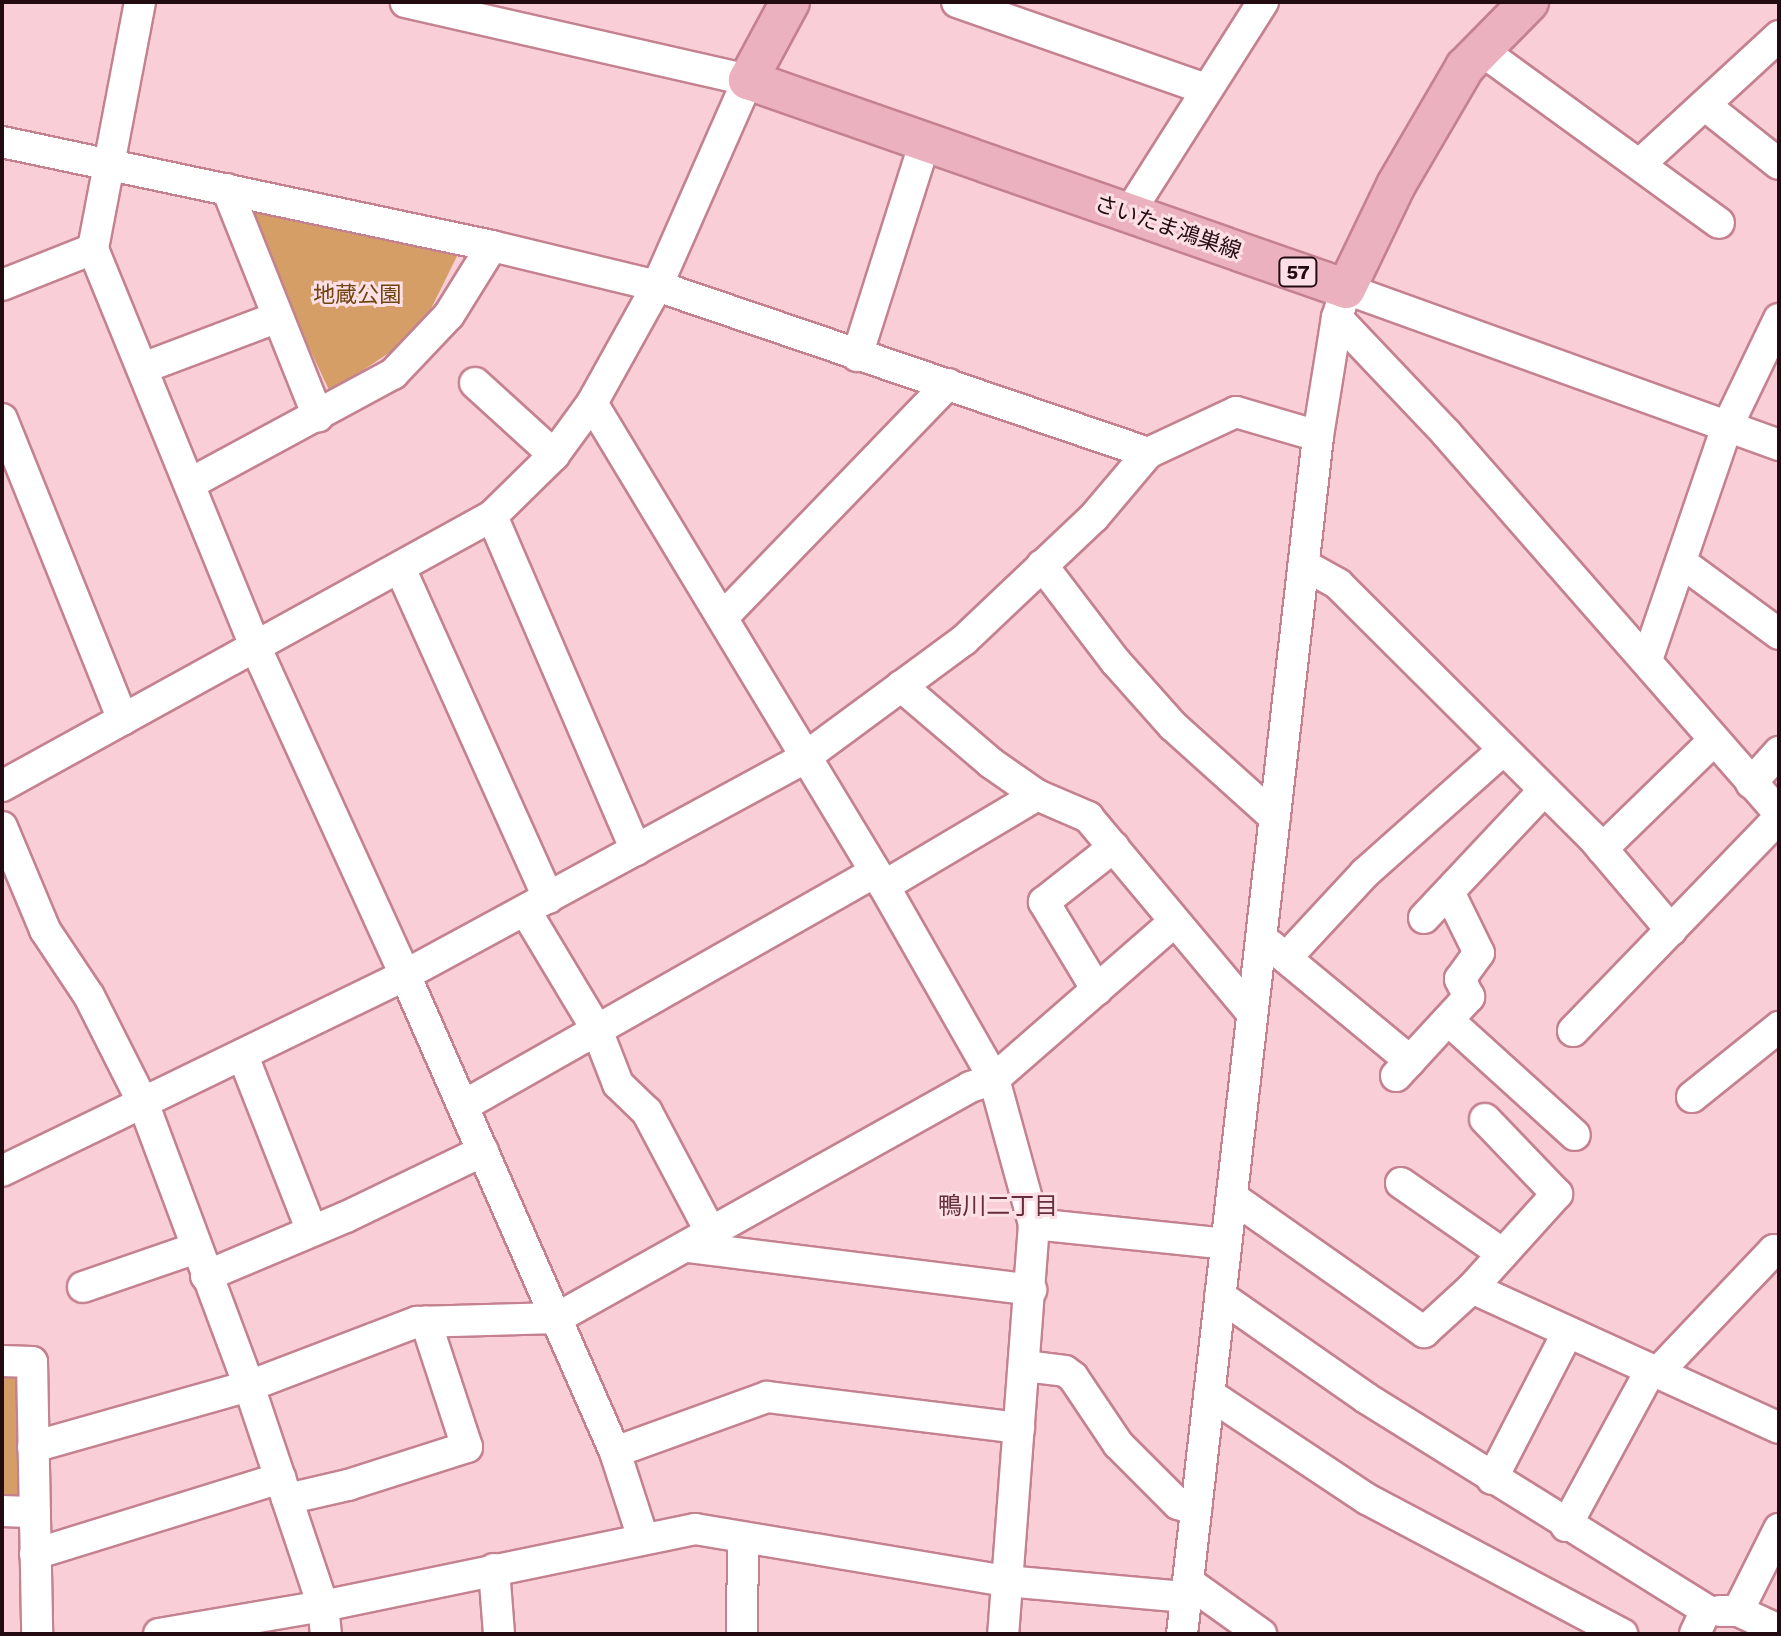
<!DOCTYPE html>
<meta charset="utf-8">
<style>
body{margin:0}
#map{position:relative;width:1781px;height:1636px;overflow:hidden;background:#faced7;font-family:"Work Sans","Noto Sans JP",sans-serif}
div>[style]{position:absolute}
.green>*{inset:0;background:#d59e67;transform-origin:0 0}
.roads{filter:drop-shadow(2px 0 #c48290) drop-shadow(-2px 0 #c48290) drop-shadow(0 2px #c48290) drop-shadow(0 -2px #c48290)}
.minor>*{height:30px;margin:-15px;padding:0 15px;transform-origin:15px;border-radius:15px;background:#fff}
.major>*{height:38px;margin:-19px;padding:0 19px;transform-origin:19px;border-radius:19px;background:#ecb1bf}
span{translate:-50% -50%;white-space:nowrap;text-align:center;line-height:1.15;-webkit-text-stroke:6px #fde0e5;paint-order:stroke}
.shield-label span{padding:2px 6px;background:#fde0e5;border:2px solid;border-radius:6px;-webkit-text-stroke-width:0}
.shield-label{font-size:20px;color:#230b12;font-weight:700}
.street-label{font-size:22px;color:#230b12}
.park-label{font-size:22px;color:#704411}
.neighbourhood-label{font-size:24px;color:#662e3d}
.frame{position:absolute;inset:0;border:4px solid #230b12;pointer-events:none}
</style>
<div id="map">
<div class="green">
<div style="clip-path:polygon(244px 210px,462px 246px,419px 333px,330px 392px)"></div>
<div style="left:23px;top:1372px;width:128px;height:21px;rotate:89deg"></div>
</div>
<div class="roads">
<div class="minor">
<div style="left:140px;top:2px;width:251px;rotate:100.8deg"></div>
<div style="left:93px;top:249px;width:431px;rotate:67.8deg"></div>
<div style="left:256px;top:648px;width:359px;rotate:65.5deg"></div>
<div style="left:405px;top:975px;width:521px;rotate:66.24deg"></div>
<div style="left:615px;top:1452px;width:90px;rotate:72deg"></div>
<div style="left:957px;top:2px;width:264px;rotate:19.3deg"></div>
<div style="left:1481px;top:50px;width:294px;rotate:36deg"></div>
<div style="left:1706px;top:106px;width:93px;rotate:38.5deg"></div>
<div style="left:2px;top:142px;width:501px;rotate:11.98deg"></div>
<div style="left:492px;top:246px;width:170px;rotate:13.6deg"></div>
<div style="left:657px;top:286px;width:519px;rotate:18.78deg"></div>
<div style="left:1640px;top:164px;width:189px;rotate:-42.6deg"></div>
<div style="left:227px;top:189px;width:245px;rotate:68.2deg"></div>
<div style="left:1129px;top:213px;width:250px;rotate:-57.6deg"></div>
<div style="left:2px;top:285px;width:98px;rotate:-21.6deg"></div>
<div style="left:1337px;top:318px;width:158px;rotate:46.5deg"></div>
<div style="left:1446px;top:433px;width:505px;rotate:48.77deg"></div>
<div style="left:857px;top:356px;width:225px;rotate:-72.4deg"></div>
<div style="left:143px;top:368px;width:144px;rotate:-20.7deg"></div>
<div style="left:475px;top:383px;width:107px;rotate:42.3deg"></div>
<div style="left:592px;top:403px;width:564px;rotate:58.84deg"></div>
<div style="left:884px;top:886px;width:222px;rotate:60.3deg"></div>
<div style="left:994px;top:1079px;width:150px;rotate:74.6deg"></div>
<div style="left:1034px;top:1224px;width:411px;rotate:94.3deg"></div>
<div style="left:2px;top:419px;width:324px;rotate:68.1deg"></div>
<div style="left:191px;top:483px;width:230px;rotate:-28.4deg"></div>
<div style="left:393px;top:374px;width:81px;rotate:-46.5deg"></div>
<div style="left:449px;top:315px;width:81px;rotate:-58.1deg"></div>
<div style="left:492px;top:516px;width:364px;rotate:66.7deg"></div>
<div style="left:1681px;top:562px;width:122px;rotate:36.3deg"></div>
<div style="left:1042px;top:565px;width:122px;rotate:52.7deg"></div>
<div style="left:1116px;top:662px;width:86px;rotate:48.3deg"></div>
<div style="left:1173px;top:726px;width:137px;rotate:42deg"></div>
<div style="left:1304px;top:565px;width:39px;rotate:29deg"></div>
<div style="left:1338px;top:584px;width:360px;rotate:44.9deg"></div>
<div style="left:1593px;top:838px;width:121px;rotate:49.7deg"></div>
<div style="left:400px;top:568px;width:362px;rotate:65.8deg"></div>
<div style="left:723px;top:617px;width:324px;rotate:-46deg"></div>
<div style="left:1647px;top:660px;width:246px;rotate:-71.1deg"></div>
<div style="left:1727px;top:427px;width:120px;rotate:-64.3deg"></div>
<div style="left:901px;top:686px;width:118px;rotate:40.5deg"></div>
<div style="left:991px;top:763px;width:56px;rotate:34.8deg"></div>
<div style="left:1037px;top:795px;width:56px;rotate:23.3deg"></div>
<div style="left:1088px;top:817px;width:256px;rotate:50.1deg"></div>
<div style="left:1751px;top:783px;width:42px;rotate:-47.9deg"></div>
<div style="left:2px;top:786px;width:559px;rotate:-28.86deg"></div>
<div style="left:492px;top:516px;width:87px;rotate:-44.5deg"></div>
<div style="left:554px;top:455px;width:64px;rotate:-53.8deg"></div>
<div style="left:592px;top:403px;width:134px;rotate:-60.9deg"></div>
<div style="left:657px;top:286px;width:225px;rotate:-66.2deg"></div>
<div style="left:748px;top:80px;width:351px;rotate:-167.2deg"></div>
<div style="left:2px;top:827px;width:112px;rotate:67.3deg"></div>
<div style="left:45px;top:930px;width:79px;rotate:56.3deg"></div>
<div style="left:89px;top:996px;width:122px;rotate:63.2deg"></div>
<div style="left:144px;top:1105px;width:300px;rotate:69.5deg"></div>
<div style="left:249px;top:1386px;width:232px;rotate:71.4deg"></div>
<div style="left:323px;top:1606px;width:28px;rotate:84deg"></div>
<div style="left:1602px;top:849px;width:155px;rotate:-44.2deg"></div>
<div style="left:884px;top:886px;width:178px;rotate:-30.7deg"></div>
<div style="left:525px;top:910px;width:140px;rotate:59deg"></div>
<div style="left:597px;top:1030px;width:58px;rotate:68.7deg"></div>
<div style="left:618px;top:1084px;width:40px;rotate:44deg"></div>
<div style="left:647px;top:1112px;width:137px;rotate:62.1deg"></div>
<div style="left:1424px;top:918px;width:175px;rotate:-46.8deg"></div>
<div style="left:1270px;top:945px;width:182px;rotate:39.6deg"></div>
<div style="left:1287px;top:957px;width:115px;rotate:-47.1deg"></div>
<div style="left:1365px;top:873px;width:185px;rotate:-41.7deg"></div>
<div style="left:1097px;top:990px;width:103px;rotate:-121.1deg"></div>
<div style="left:1044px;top:902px;width:89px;rotate:-38.2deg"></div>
<div style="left:1448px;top:1020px;width:171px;rotate:42.2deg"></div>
<div style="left:1573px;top:1031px;width:296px;rotate:-46deg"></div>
<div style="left:243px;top:1056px;width:188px;rotate:68.5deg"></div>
<div style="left:1396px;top:1076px;width:108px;rotate:-47.3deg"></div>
<div style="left:1469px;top:997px;width:20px;rotate:-117deg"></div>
<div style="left:1460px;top:979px;width:32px;rotate:-54deg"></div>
<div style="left:1479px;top:953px;width:68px;rotate:-116.2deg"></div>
<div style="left:1692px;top:1097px;width:112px;rotate:-38.8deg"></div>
<div style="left:463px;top:1106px;width:474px;rotate:-29.6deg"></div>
<div style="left:2px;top:1171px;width:448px;rotate:-25.9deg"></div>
<div style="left:405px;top:975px;width:454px;rotate:-28.5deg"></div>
<div style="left:804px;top:758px;width:199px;rotate:-36.4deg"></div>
<div style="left:964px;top:640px;width:179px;rotate:-43.4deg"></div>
<div style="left:1094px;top:517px;width:84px;rotate:-49.8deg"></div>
<div style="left:1148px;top:453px;width:97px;rotate:-25deg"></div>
<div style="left:1236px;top:412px;width:85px;rotate:16.3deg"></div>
<div style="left:1401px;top:1183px;width:124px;rotate:34.8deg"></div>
<div style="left:1232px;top:1197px;width:235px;rotate:35.1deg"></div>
<div style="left:1424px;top:1332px;width:65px;rotate:-42.5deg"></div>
<div style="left:1472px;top:1288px;width:127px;rotate:-47.9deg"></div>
<div style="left:1557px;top:1194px;width:104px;rotate:-133.8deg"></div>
<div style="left:1034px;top:1224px;width:193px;rotate:5.9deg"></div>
<div style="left:688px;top:1247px;width:346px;rotate:7.1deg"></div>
<div style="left:206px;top:1276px;width:152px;rotate:-22.9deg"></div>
<div style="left:346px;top:1217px;width:152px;rotate:-25.7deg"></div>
<div style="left:83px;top:1287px;width:120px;rotate:-19deg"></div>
<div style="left:1472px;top:1288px;width:337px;rotate:24.5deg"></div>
<div style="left:1220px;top:1296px;width:178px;rotate:34.9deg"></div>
<div style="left:1366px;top:1398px;width:401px;rotate:31.9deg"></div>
<div style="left:1706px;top:1610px;width:26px;rotate:115deg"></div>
<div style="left:2px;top:1361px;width:30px;rotate:2deg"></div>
<div style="left:32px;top:1362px;width:272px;rotate:88.9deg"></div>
<div style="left:1025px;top:1366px;width:40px;rotate:7.1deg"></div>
<div style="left:1065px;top:1371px;width:10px;rotate:37deg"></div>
<div style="left:1073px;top:1377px;width:81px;rotate:56.1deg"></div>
<div style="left:1118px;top:1444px;width:85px;rotate:45deg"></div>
<div style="left:1178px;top:1504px;width:19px;rotate:16deg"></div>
<div style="left:1656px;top:1374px;width:171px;rotate:-46.4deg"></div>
<div style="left:1774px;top:1250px;width:6px;rotate:31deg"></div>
<div style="left:1209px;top:1394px;width:190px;rotate:33.6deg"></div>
<div style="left:1367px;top:1499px;width:289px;rotate:27.9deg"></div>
<div style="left:33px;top:1447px;width:224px;rotate:-15.8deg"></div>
<div style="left:249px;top:1386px;width:180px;rotate:-20.9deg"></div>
<div style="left:417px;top:1322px;width:140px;rotate:-1.6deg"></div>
<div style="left:557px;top:1318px;width:473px;rotate:-29.2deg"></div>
<div style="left:970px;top:1087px;width:25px;rotate:-18deg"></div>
<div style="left:994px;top:1079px;width:239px;rotate:-41.1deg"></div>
<div style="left:615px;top:1452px;width:162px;rotate:-19.9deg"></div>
<div style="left:767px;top:1397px;width:254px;rotate:7deg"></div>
<div style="left:1492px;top:1479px;width:163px;rotate:-62.7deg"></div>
<div style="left:287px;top:1499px;width:63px;rotate:-12.9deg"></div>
<div style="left:348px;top:1485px;width:125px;rotate:-17.7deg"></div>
<div style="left:467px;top:1447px;width:132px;rotate:-108.2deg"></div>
<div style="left:2px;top:1511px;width:33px;rotate:2deg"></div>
<div style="left:1566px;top:1526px;width:176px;rotate:-61.5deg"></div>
<div style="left:35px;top:1554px;width:257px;rotate:-17.2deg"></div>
<div style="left:494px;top:1569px;width:65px;rotate:85.6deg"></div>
<div style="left:1188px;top:1582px;width:90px;rotate:35.5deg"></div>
<div style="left:1720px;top:1611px;width:18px"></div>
<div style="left:1738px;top:1611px;width:45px;rotate:24.9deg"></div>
<div style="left:1738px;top:1611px;width:92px;rotate:-63.4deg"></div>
<div style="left:159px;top:1634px;width:166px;rotate:-9.7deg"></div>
<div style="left:323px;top:1606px;width:380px;rotate:-11.7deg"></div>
<div style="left:695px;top:1529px;width:315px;rotate:9.5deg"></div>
<div style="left:1006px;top:1581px;width:181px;rotate:5.1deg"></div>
<div style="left:742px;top:1634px;width:96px;rotate:-89.4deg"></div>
<div style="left:1182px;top:1634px;width:1206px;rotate:-83.52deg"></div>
<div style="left:1318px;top:436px;width:120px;rotate:-80.9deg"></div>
<div style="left:1337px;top:318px;width:30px;rotate:-73deg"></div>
<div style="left:1346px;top:289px;width:460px;rotate:19.8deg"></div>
</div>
<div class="major">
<div style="left:790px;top:2px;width:89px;rotate:118.3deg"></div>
<div style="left:748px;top:80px;width:633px;rotate:19.26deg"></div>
<div style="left:1346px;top:289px;width:115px;rotate:-64.3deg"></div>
<div style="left:1396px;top:185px;width:137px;rotate:-59.7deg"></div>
<div style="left:1465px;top:67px;width:91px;rotate:-45.4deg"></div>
</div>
</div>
<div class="shield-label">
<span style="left:1298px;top:272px">57</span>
</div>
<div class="street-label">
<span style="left:1168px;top:227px;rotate:19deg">さいたま鴻巣線</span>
</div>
<div class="park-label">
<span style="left:357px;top:295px">地蔵公園</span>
</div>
<div class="neighbourhood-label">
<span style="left:998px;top:1207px">鴨川二丁目</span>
</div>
<div class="frame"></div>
</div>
